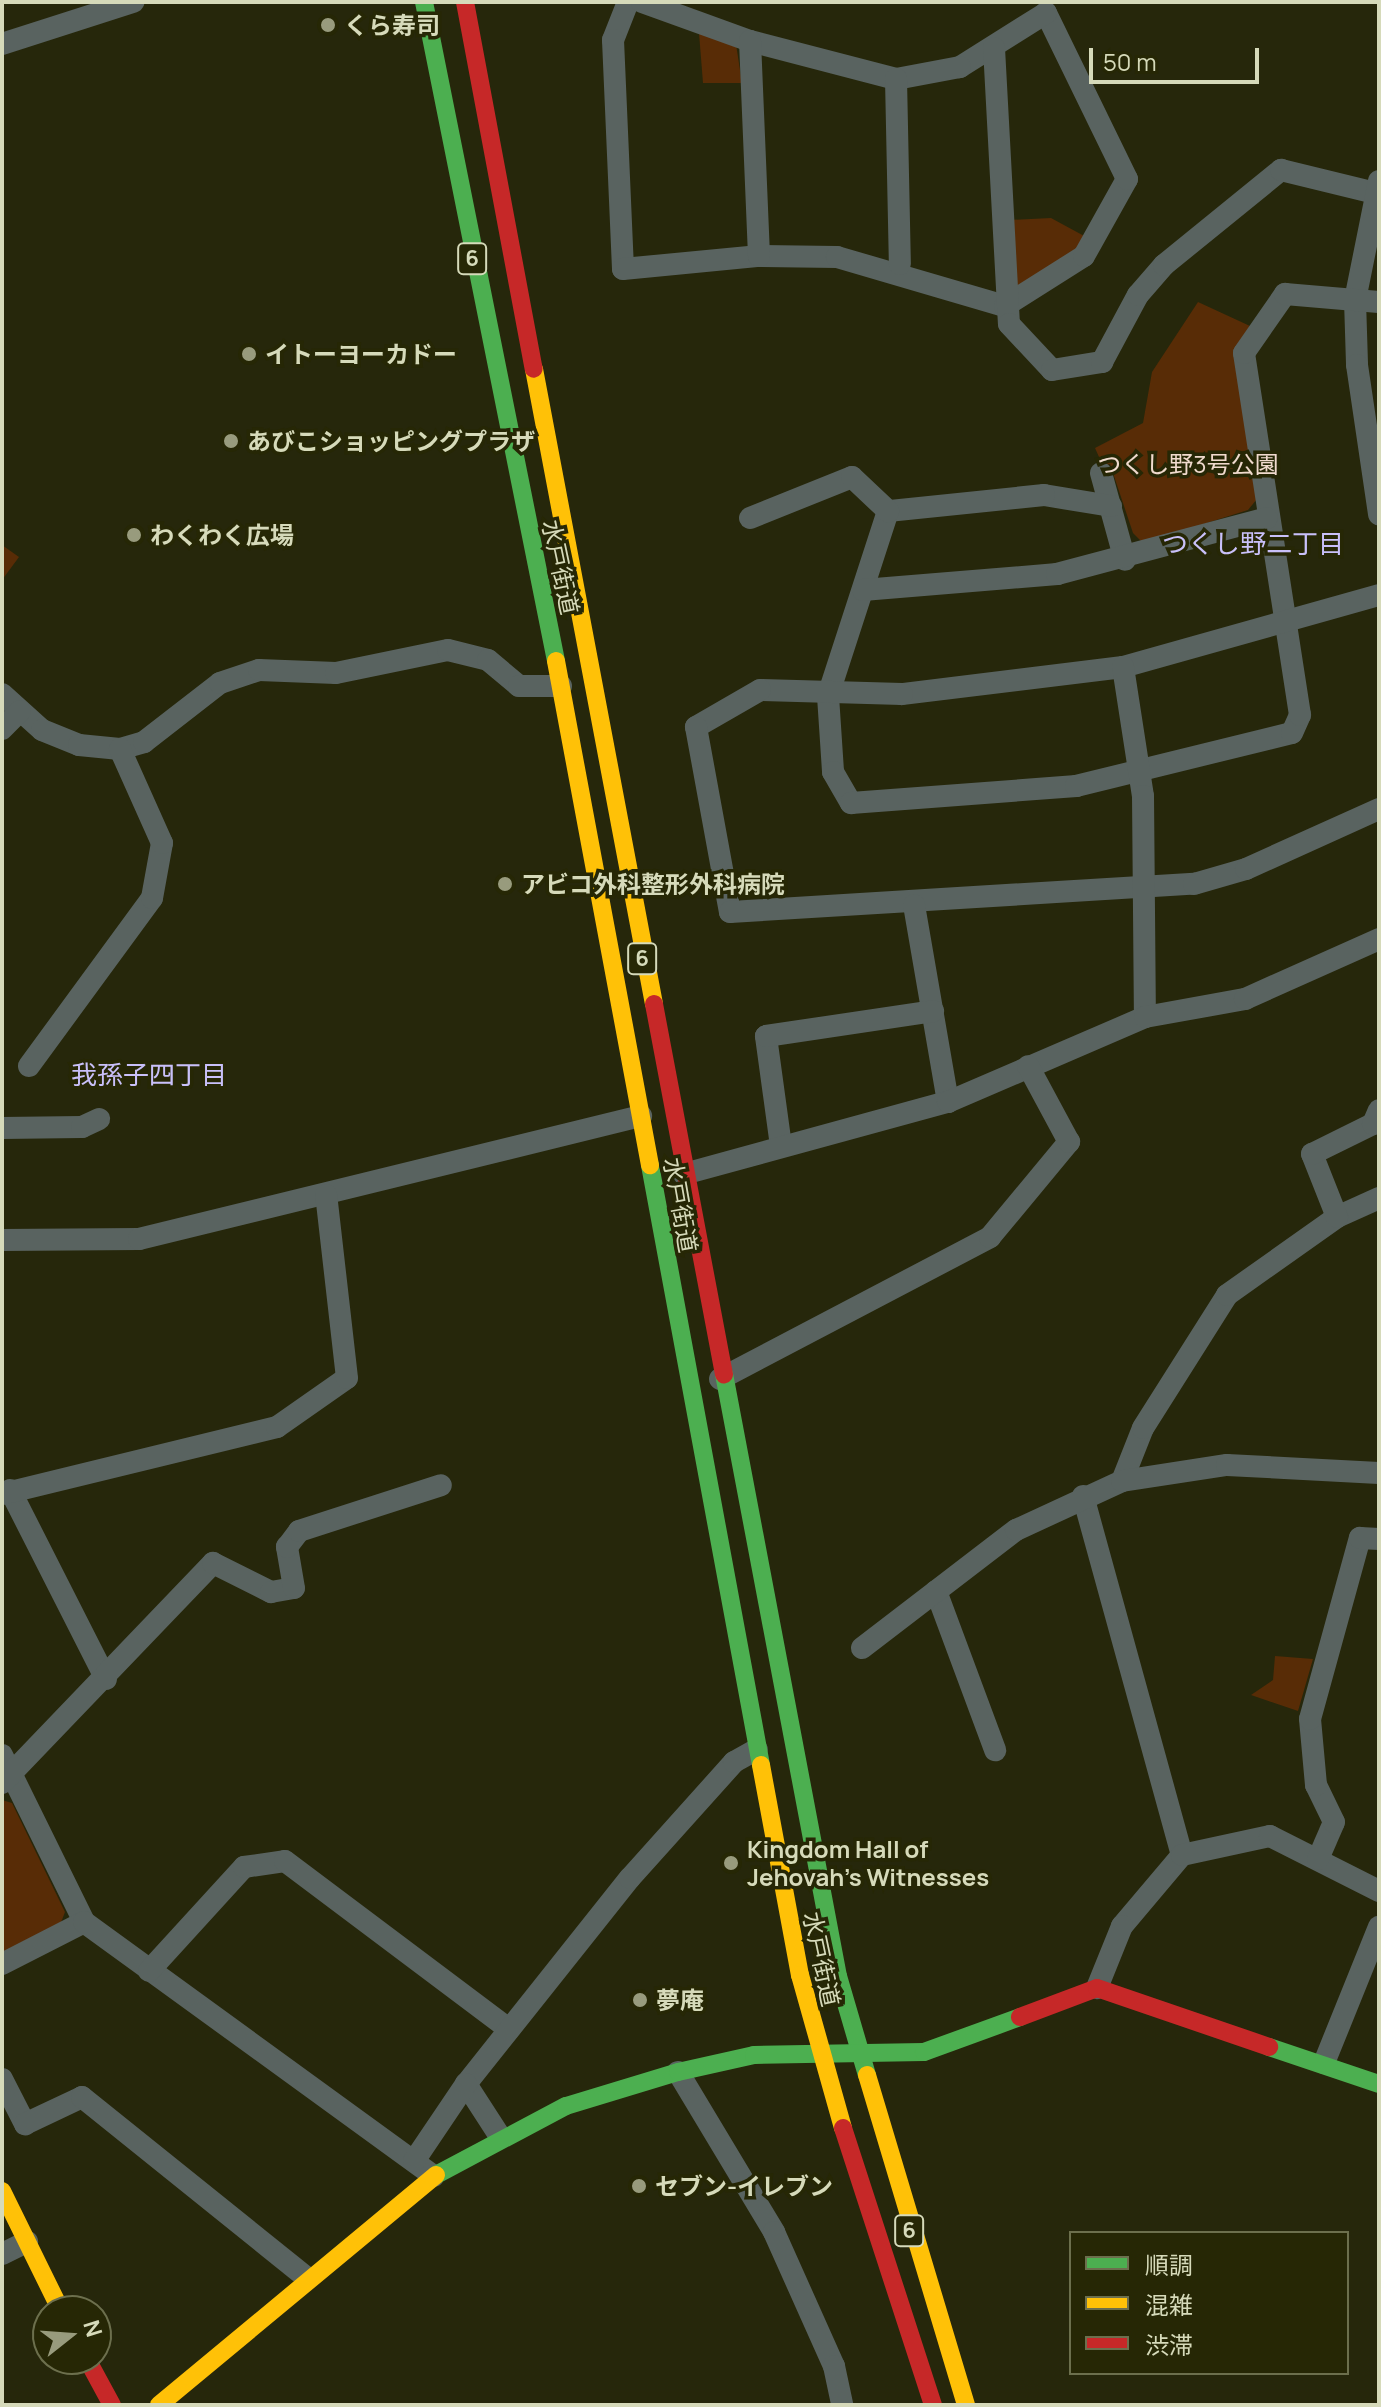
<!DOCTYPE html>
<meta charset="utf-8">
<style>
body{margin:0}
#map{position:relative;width:1381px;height:2407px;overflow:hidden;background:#26270b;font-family:Manrope,"Noto Sans JP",sans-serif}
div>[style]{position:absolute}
.green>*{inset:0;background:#582c06}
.street>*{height:22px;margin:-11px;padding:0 11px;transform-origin:11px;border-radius:11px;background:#596360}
.fast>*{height:18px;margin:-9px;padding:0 9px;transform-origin:9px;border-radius:9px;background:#4caf50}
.slow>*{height:18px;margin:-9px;padding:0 9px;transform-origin:9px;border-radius:9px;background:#ffc107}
.jam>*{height:18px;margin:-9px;padding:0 9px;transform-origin:9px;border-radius:9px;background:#c62828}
.dots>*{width:22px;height:22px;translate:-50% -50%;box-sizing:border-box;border:4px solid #262705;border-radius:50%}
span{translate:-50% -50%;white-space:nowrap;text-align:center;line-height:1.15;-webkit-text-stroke:7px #262705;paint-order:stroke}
.shield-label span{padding:2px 6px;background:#262705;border:2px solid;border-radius:6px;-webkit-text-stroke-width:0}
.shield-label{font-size:22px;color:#d6daba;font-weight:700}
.poi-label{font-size:24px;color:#d6daba;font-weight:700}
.left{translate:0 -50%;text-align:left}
.park-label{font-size:24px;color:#f0dacd}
.street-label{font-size:24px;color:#d6daba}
.neighbourhood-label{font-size:26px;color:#c9c0f9}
.frame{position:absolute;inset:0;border:4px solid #d6daba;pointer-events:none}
.legend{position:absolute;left:1069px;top:2231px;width:280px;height:144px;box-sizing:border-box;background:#262705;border:2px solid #6c6f4d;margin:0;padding:10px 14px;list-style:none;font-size:24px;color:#d6daba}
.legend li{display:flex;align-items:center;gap:16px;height:40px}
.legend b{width:40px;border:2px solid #6c6f4d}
.north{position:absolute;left:32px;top:2295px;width:80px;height:80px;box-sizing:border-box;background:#262705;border:2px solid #6c6f4d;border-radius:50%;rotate:73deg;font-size:22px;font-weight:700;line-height:32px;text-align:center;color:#d6daba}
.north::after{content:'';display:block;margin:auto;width:28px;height:36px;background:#989b7d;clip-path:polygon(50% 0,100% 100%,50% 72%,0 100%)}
.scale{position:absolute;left:1089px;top:48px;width:170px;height:36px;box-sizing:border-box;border:4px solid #d6daba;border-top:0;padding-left:10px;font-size:24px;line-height:28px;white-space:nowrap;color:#d6daba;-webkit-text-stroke:6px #262705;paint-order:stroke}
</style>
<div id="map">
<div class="green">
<div style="clip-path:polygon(699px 33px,736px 44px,742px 83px,703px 83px)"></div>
<div style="clip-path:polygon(1051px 218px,1086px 237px,1078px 251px,1022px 288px,1010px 288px,1008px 220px)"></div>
<div style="clip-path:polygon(1198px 302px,1250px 326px,1233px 351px,1257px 499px,1248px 510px,1143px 543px,1133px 533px,1110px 464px,1103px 466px,1095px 448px,1143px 423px,1152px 372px)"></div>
<div style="clip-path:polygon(2px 545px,19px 557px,2px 580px)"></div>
<div style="clip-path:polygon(1275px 1656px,1313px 1659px,1298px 1711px,1251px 1695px,1273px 1680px)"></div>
<div style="clip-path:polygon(2px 1800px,12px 1803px,65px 1912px,60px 1925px,2px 1953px)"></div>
</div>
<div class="street">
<div style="left:628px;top:2px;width:41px;rotate:111.5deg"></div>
<div style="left:613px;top:40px;width:229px;rotate:87.5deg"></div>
<div style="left:623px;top:269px;width:137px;rotate:-5.5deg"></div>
<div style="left:759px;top:256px;width:78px;rotate:0.7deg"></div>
<div style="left:837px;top:257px;width:175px;rotate:16.3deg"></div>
<div style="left:1005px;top:306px;width:93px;rotate:-32.3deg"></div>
<div style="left:1084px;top:256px;width:88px;rotate:-60.8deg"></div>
<div style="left:1127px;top:179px;width:185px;rotate:-116deg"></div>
<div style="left:1046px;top:13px;width:102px;rotate:147.9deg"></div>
<div style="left:960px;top:67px;width:65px;rotate:169.4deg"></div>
<div style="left:896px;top:79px;width:151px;rotate:-165.4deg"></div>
<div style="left:750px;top:41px;width:115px;rotate:-160.1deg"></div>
<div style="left:750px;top:41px;width:215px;rotate:87.6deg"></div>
<div style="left:2px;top:44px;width:138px;rotate:-17.8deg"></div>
<div style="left:994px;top:48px;width:276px;rotate:86.9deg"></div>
<div style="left:1009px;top:324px;width:63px;rotate:46.9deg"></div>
<div style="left:1052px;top:370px;width:51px;rotate:-9.1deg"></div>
<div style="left:1102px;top:362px;width:76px;rotate:-61.8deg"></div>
<div style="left:1138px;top:295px;width:40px;rotate:-49deg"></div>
<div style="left:1164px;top:265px;width:151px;rotate:-39.1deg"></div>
<div style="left:1281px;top:170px;width:97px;rotate:13.7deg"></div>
<div style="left:896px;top:79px;width:185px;rotate:88.8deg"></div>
<div style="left:1379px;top:181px;width:121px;rotate:101.4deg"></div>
<div style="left:1355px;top:300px;width:65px;rotate:88.2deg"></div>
<div style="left:1357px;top:365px;width:151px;rotate:81.6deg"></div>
<div style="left:1101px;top:473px;width:90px;rotate:74.6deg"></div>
<div style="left:1111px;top:506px;width:68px;rotate:-170.7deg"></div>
<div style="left:1044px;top:495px;width:157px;rotate:174.1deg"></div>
<div style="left:888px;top:511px;width:194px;rotate:108deg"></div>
<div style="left:828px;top:696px;width:76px;rotate:86.2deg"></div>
<div style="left:833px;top:772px;width:36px;rotate:60deg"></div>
<div style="left:851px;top:803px;width:226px;rotate:-4.3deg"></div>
<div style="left:1076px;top:786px;width:222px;rotate:-13.8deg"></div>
<div style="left:1292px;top:733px;width:20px;rotate:-66deg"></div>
<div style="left:1300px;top:715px;width:366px;rotate:-98.8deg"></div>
<div style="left:1244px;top:353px;width:72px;rotate:-55.2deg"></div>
<div style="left:1285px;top:294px;width:94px;rotate:4.9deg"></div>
<div style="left:750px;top:518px;width:110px;rotate:-21.9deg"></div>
<div style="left:852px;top:477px;width:50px;rotate:43.4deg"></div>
<div style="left:863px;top:590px;width:195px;rotate:-4.7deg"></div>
<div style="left:1057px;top:574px;width:217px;rotate:-14.9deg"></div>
<div style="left:1379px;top:595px;width:266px;rotate:164.3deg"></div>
<div style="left:1123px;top:667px;width:223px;rotate:173deg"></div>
<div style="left:902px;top:694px;width:142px;rotate:-178.4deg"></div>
<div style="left:760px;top:690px;width:74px;rotate:150deg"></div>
<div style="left:696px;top:727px;width:188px;rotate:79.6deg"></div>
<div style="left:730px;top:912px;width:465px;rotate:-3.5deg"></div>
<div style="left:1194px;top:884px;width:54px;rotate:-16.1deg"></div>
<div style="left:1246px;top:869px;width:146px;rotate:-24.3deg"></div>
<div style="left:1123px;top:667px;width:131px;rotate:81.2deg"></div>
<div style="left:1143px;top:796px;width:221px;rotate:89.5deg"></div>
<div style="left:2px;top:694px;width:54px;rotate:42deg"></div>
<div style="left:42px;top:730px;width:40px;rotate:22deg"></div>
<div style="left:79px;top:745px;width:41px;rotate:5.6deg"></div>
<div style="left:120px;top:749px;width:25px;rotate:-16deg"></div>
<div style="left:144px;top:742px;width:96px;rotate:-37.8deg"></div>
<div style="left:220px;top:683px;width:41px;rotate:-18.4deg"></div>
<div style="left:259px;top:670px;width:77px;rotate:2.2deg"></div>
<div style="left:336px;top:673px;width:114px;rotate:-11.6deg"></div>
<div style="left:448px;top:650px;width:41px;rotate:14deg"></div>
<div style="left:488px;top:660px;width:40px;rotate:40deg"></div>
<div style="left:519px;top:686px;width:42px"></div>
<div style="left:2px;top:729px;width:25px;rotate:-45deg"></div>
<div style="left:914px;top:905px;width:200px;rotate:80.2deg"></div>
<div style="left:29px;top:1066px;width:208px;rotate:-53.8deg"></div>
<div style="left:152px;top:898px;width:56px;rotate:-79.7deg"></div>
<div style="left:162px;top:843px;width:103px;rotate:-114.1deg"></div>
<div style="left:2px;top:1128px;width:80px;rotate:-0.7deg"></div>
<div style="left:82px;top:1127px;width:19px;rotate:-25deg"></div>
<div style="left:781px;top:1146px;width:111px;rotate:-97.8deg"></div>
<div style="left:766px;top:1036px;width:169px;rotate:-8.5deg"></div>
<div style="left:684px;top:1174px;width:274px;rotate:-15.3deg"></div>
<div style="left:948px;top:1102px;width:215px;rotate:-23.3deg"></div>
<div style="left:1145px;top:1017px;width:102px;rotate:-10.2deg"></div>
<div style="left:1245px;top:999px;width:147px;rotate:-24.1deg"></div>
<div style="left:1337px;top:1217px;width:46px;rotate:-24.3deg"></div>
<div style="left:2px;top:1240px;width:137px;rotate:-0.4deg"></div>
<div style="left:139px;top:1239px;width:517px;rotate:-13.77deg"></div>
<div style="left:720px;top:1379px;width:305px;rotate:-27.7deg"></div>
<div style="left:990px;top:1237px;width:124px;rotate:-50.3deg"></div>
<div style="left:1069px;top:1142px;width:86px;rotate:-118.3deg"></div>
<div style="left:1122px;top:1481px;width:57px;rotate:-68.4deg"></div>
<div style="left:1143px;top:1428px;width:157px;rotate:-57.7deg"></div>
<div style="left:1227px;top:1295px;width:135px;rotate:-35.3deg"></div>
<div style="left:1337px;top:1217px;width:68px;rotate:-111.6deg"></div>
<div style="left:1312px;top:1154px;width:68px;rotate:-26.2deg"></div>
<div style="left:1373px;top:1124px;width:15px;rotate:-67deg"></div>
<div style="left:10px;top:1490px;width:212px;rotate:63.1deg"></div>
<div style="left:2px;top:1494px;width:283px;rotate:-13.7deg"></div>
<div style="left:277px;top:1427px;width:85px;rotate:-35deg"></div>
<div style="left:347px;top:1378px;width:184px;rotate:-96.5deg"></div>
<div style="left:1083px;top:1496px;width:372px;rotate:74.6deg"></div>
<div style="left:1182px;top:1855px;width:93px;rotate:130.2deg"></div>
<div style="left:1122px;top:1926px;width:67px;rotate:112deg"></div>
<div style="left:936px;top:1591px;width:170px;rotate:69.6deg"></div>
<div style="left:862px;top:1648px;width:194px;rotate:-37.5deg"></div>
<div style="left:1016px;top:1530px;width:117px;rotate:-24.8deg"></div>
<div style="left:1122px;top:1481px;width:106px;rotate:-8.7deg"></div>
<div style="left:1227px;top:1465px;width:152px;rotate:3deg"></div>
<div style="left:2px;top:1755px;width:186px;rotate:63.8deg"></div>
<div style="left:2px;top:1783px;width:305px;rotate:-46.2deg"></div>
<div style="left:213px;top:1563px;width:65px;rotate:26.6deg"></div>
<div style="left:271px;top:1592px;width:23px;rotate:-10deg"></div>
<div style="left:294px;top:1588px;width:42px;rotate:-99.7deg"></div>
<div style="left:287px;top:1547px;width:20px;rotate:-53deg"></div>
<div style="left:299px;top:1531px;width:149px;rotate:-17.9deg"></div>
<div style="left:1182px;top:1855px;width:90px;rotate:-12.2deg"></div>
<div style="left:1270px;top:1836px;width:122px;rotate:26.8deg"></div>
<div style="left:1318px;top:1859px;width:40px;rotate:-66.6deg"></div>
<div style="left:1334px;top:1822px;width:41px;rotate:-115.9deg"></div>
<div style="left:1316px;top:1785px;width:66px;rotate:-95.2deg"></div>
<div style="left:1310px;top:1719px;width:188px;rotate:-74.6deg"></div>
<div style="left:1360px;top:1538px;width:19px;rotate:3deg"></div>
<div style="left:2px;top:1964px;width:92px;rotate:-27.1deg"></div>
<div style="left:84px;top:1922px;width:432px;rotate:36deg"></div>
<div style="left:149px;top:1971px;width:141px;rotate:-47.6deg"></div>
<div style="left:244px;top:1867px;width:41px;rotate:-8.3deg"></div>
<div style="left:285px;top:1861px;width:280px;rotate:36.9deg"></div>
<div style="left:1324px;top:2063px;width:147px;rotate:-68deg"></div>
<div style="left:678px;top:2072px;width:187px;rotate:59deg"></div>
<div style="left:774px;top:2232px;width:147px;rotate:65.9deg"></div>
<div style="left:834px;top:2366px;width:40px;rotate:78deg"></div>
<div style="left:2px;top:2079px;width:51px;rotate:62.9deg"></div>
<div style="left:25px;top:2124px;width:63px;rotate:-25.3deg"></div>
<div style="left:82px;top:2097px;width:287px;rotate:38.8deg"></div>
<div style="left:499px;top:2135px;width:61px;rotate:-122.9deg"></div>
<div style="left:466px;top:2084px;width:263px;rotate:-51.5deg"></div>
<div style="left:630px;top:1878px;width:156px;rotate:-48.1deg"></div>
<div style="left:734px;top:1762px;width:26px;rotate:-29deg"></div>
<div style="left:414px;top:2161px;width:93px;rotate:-56deg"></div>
<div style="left:2px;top:2254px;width:28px;rotate:-26deg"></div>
</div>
<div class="fast">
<div style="left:424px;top:2px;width:672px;rotate:78.67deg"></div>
<div style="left:650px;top:1165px;width:610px;rotate:79.52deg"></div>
<div style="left:724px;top:1374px;width:613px;rotate:79.28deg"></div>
<div style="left:838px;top:1976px;width:103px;rotate:73.7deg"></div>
<div style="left:1269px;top:2047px;width:116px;rotate:18.6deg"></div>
<div style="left:436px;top:2175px;width:147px;rotate:-28deg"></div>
<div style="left:566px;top:2106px;width:117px;rotate:-16.9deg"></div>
<div style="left:678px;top:2072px;width:78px;rotate:-12.6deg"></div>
<div style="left:754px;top:2055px;width:170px;rotate:-1deg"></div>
<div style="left:924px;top:2052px;width:102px;rotate:-20deg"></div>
</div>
<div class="slow">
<div style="left:534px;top:369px;width:646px;rotate:79.3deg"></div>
<div style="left:556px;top:661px;width:513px;rotate:79.44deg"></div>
<div style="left:761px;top:1765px;width:214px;rotate:79.5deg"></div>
<div style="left:800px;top:1975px;width:159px;rotate:74.3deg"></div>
<div style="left:867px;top:2075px;width:345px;rotate:73.3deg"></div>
<div style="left:2px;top:2191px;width:134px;rotate:63.8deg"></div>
<div style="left:159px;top:2405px;width:360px;rotate:-39.7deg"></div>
</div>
<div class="jam">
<div style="left:465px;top:2px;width:373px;rotate:79.4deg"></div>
<div style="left:654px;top:1004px;width:377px;rotate:79.3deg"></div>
<div style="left:1020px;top:2017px;width:82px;rotate:-20.6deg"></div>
<div style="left:1097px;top:1988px;width:182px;rotate:18.9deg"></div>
<div style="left:843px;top:2128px;width:291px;rotate:72deg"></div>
<div style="left:87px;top:2359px;width:52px;rotate:61.5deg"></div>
</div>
<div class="dots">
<div style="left:328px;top:25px;background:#989b7d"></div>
<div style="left:249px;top:354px;background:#989b7d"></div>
<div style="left:231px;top:441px;background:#989b7d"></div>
<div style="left:134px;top:535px;background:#989b7d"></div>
<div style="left:505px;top:884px;background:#989b7d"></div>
<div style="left:731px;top:1863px;background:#989b7d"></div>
<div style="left:640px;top:2000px;background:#989b7d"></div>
<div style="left:639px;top:2186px;background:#989b7d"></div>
</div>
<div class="shield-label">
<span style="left:472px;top:259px">6</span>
<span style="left:642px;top:959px">6</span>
<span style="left:909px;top:2231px">6</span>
</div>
<div class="poi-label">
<span class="left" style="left:344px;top:25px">くら寿司</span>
<span class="left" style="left:265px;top:354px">イトーヨーカドー</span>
<span class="left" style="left:247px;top:441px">あびこショッピングプラザ</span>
<span class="left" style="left:150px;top:535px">わくわく広場</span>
<span class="left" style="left:521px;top:884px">アビコ外科整形外科病院</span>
<span class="left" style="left:747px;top:1863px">Kingdom Hall of<br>Jehovah's Witnesses</span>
<span class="left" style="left:656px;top:2000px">夢庵</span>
<span class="left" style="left:655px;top:2186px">セブン-イレブン</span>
</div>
<div class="park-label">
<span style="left:1188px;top:464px">つくし野3号公園</span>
</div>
<div class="street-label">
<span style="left:561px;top:567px;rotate:78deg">水戸街道</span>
<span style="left:681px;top:1205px;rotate:80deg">水戸街道</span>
<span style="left:822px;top:1959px;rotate:78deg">水戸街道</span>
</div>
<div class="neighbourhood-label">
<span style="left:1253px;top:544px">つくし野二丁目</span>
<span style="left:149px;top:1075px">我孫子四丁目</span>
</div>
<div class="frame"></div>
<ul class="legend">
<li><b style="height:10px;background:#4caf50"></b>順調</li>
<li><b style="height:10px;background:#ffc107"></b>混雑</li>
<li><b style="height:10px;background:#c62828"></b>渋滞</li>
</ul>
<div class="north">N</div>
<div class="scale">50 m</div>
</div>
